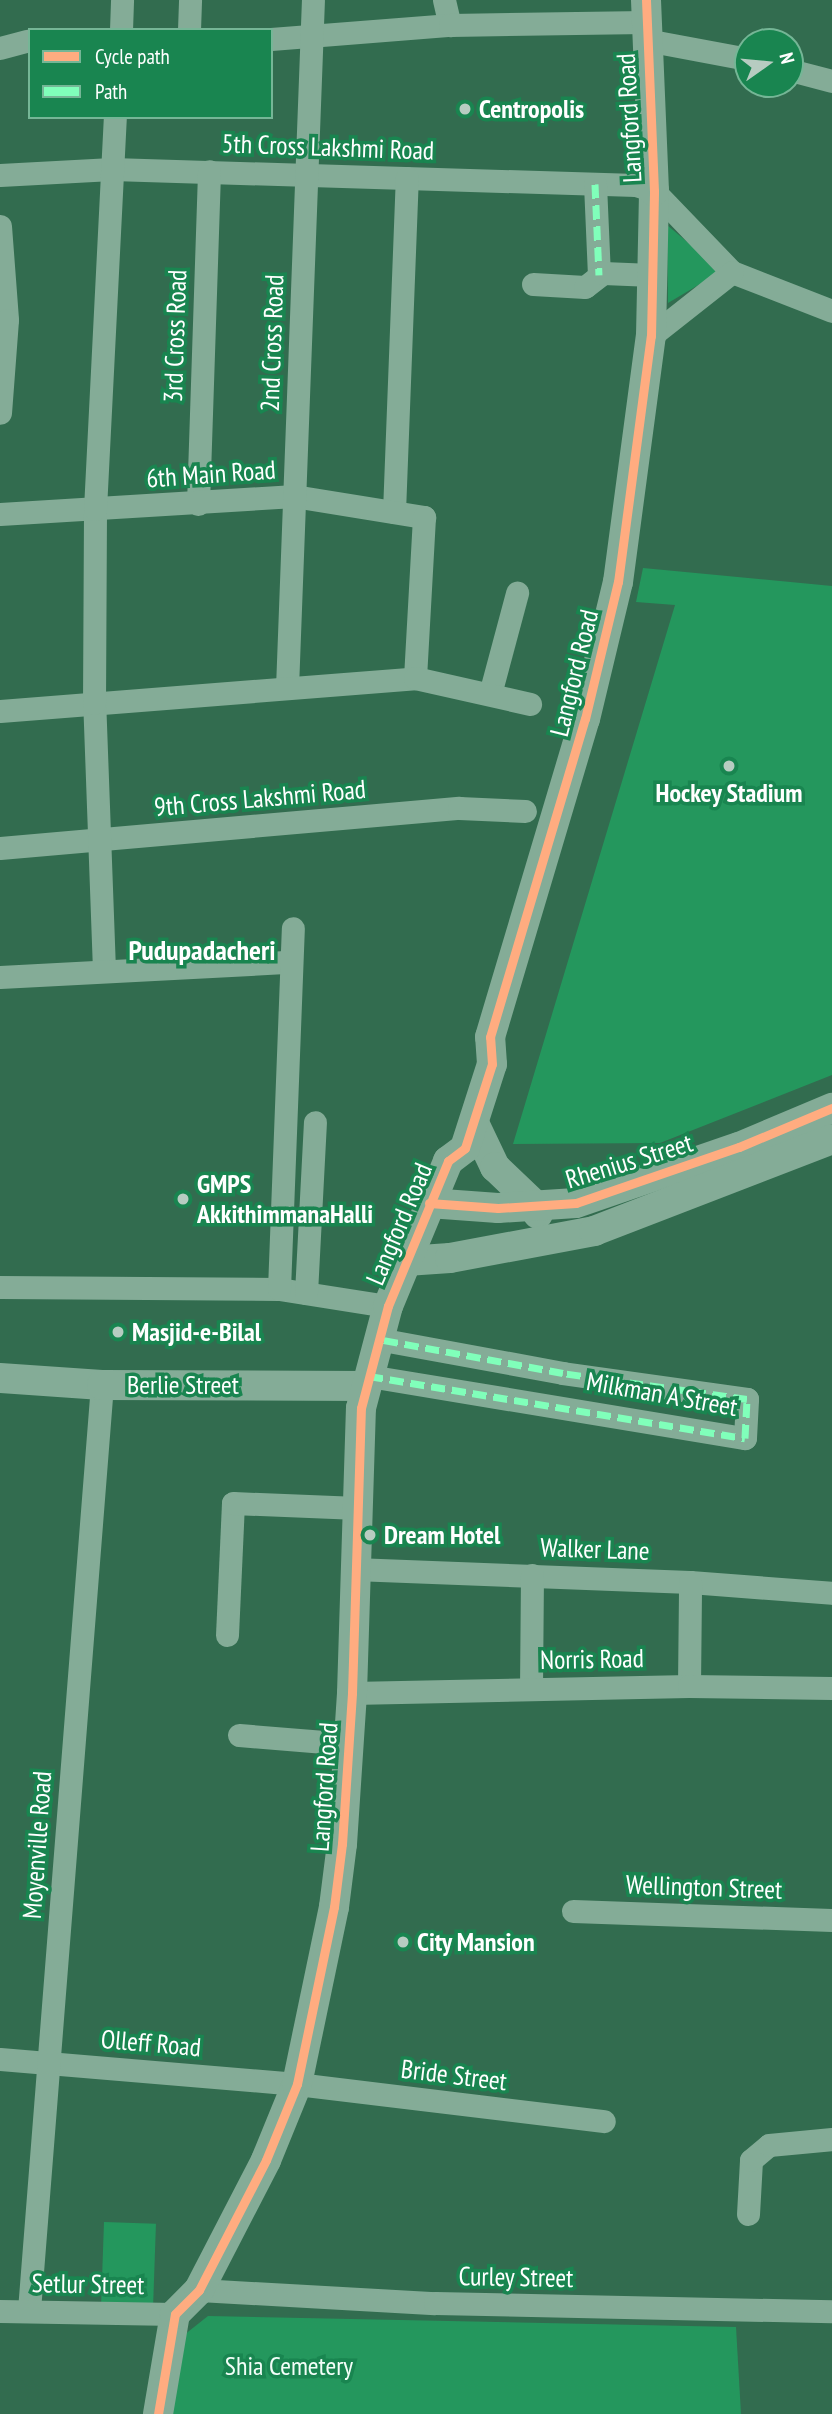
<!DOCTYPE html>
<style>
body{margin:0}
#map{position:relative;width:832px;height:2414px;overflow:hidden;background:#326c4f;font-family:"PT Sans Narrow",sans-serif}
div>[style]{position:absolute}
.green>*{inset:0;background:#24975d;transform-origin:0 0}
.minor>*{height:23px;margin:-11.5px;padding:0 11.5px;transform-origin:11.5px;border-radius:11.5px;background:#84ac97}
.tertiary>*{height:30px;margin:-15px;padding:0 15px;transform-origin:15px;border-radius:15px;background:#84ac97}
.quiet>*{height:7px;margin-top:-3.5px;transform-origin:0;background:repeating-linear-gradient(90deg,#80ffba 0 14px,transparent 0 21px)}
.cycleway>*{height:9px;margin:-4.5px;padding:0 4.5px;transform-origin:4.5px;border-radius:4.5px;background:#ffac80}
.dots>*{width:19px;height:19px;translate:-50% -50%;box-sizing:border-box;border:4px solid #198550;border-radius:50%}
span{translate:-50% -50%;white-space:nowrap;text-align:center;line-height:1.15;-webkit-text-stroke:7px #198550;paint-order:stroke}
.poi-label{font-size:26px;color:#fff;font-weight:700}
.left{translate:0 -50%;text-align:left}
.street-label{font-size:26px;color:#fff}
.park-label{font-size:26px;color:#f3fef8}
.neighbourhood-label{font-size:28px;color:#fff;font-weight:700}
.legend{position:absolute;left:28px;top:28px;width:245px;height:91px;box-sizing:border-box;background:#198550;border:2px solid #75b696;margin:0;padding:9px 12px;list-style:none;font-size:21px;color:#fff}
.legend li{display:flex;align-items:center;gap:14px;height:35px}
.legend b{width:35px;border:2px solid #75b696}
.north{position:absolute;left:734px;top:28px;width:70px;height:70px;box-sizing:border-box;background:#198550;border:2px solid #75b696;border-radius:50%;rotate:75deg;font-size:19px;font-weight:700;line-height:28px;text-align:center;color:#fff}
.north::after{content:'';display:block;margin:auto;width:24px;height:32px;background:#b7ccc1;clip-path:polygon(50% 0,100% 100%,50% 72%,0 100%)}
</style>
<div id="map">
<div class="green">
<div style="clip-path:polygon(667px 225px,722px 271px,668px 303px)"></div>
<div style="clip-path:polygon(643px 568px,832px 586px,832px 1075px,660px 1143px,513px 1144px,675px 605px,636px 602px)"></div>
<div style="left:104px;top:2222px;width:52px;height:81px;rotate:2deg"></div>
<div style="clip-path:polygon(208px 2316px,736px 2327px,741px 2414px,172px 2414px,184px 2335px)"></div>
</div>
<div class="minor">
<div style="left:444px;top:0;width:26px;rotate:77deg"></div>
<div style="left:121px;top:30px;width:30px;rotate:-88deg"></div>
<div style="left:189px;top:30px;width:30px;rotate:-88deg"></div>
<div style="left:271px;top:39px;width:180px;rotate:-4.5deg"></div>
<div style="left:450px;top:25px;width:195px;rotate:-0.9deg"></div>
<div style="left:646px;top:40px;width:104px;rotate:10.6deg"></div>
<div style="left:0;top:48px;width:28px;rotate:-15deg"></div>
<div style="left:790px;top:70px;width:43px;rotate:14.7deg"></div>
<div style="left:0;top:175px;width:112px;rotate:-3.1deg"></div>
<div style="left:112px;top:169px;width:524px;rotate:1.75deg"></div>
<div style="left:636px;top:185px;width:19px;rotate:18deg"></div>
<div style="left:654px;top:191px;width:112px;rotate:46.1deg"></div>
<div style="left:732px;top:272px;width:107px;rotate:21.3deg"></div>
<div style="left:595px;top:184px;width:91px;rotate:87.5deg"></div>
<div style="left:0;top:226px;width:94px;rotate:85.7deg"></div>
<div style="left:7px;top:320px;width:93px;rotate:94.3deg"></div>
<div style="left:533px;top:284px;width:52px;rotate:3.3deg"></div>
<div style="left:585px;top:287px;width:23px;rotate:-38deg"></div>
<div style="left:603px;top:273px;width:49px;rotate:2.3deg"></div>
<div style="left:651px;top:336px;width:103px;rotate:-38.3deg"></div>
<div style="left:198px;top:504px;width:333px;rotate:-88.1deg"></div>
<div style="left:394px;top:512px;width:334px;rotate:-87.8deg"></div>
<div style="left:0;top:514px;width:295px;rotate:-3.5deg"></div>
<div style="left:294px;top:496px;width:132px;rotate:9.2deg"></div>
<div style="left:424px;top:517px;width:161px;rotate:93.2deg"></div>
<div style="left:287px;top:688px;width:688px;rotate:-87.84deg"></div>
<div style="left:490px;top:694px;width:105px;rotate:-75deg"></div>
<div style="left:0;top:711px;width:416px;rotate:-4.5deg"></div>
<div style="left:415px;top:678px;width:118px;rotate:12.7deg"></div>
<div style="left:0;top:848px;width:461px;rotate:-5deg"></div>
<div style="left:459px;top:808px;width:66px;rotate:2.6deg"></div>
<div style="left:104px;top:970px;width:267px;rotate:-92.1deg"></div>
<div style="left:94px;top:703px;width:194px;rotate:-89.7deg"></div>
<div style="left:95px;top:509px;width:393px;rotate:-87.1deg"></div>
<div style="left:0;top:977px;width:290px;rotate:-3deg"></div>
<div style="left:0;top:1287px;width:279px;rotate:0.4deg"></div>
<div style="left:279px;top:1289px;width:110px;rotate:8.9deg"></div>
<div style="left:279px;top:1289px;width:361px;rotate:-87.8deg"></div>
<div style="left:306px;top:1293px;width:171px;rotate:-87deg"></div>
<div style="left:369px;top:1376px;width:381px;rotate:9.4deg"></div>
<div style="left:745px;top:1438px;width:39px;rotate:-87deg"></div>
<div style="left:747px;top:1399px;width:186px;rotate:-172deg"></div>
<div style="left:563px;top:1373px;width:189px;rotate:-169.6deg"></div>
<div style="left:354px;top:1569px;width:336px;rotate:2.2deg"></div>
<div style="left:690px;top:1582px;width:142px;rotate:4.4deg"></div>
<div style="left:227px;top:1635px;width:132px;rotate:-87.4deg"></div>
<div style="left:233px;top:1503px;width:125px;rotate:2.3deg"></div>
<div style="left:689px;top:1686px;width:104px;rotate:-89.4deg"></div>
<div style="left:531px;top:1688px;width:113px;rotate:-89.5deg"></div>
<div style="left:352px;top:1693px;width:337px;rotate:-1.2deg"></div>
<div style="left:689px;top:1686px;width:143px;rotate:0.8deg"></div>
<div style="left:239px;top:1735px;width:110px;rotate:4.7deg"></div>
<div style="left:573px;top:1911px;width:259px;rotate:2deg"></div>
<div style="left:0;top:2059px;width:298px;rotate:4.8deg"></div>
<div style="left:297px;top:2084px;width:309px;rotate:6.9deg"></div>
<div style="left:748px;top:2214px;width:54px;rotate:-86.8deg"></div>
<div style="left:751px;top:2160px;width:23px;rotate:-40deg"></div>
<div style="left:769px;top:2145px;width:63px;rotate:-5.4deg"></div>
<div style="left:199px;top:2290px;width:236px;rotate:3.2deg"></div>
<div style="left:435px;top:2303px;width:397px;rotate:1.2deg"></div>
<div style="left:29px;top:2310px;width:928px;rotate:-85.49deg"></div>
<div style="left:0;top:2311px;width:175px;rotate:1deg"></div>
</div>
<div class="tertiary">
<div style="left:474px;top:1123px;width:49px;rotate:64.5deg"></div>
<div style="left:495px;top:1167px;width:58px;rotate:43.6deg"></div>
<div style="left:537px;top:1207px;width:7px;rotate:82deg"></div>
<div style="left:429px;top:1203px;width:69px;rotate:4.1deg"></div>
<div style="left:498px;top:1208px;width:78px;rotate:-3.7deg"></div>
<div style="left:576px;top:1203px;width:172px;rotate:-19deg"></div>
<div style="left:739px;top:1147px;width:101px;rotate:-22.8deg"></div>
<div style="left:406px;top:1261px;width:44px;rotate:-3.9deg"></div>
<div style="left:450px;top:1258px;width:147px;rotate:-10.6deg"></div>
<div style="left:594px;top:1231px;width:255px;rotate:-21.1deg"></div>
<div style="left:0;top:1378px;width:102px;rotate:3.9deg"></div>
<div style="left:102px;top:1385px;width:264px;rotate:0.2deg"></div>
<div style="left:158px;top:2414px;width:101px;rotate:-80.4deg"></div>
<div style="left:175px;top:2314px;width:34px;rotate:-45deg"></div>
<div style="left:199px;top:2290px;width:146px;rotate:-62.7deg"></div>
<div style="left:266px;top:2160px;width:82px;rotate:-67.8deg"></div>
<div style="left:297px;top:2084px;width:181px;rotate:-78.2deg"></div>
<div style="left:334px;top:1907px;width:64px;rotate:-82.8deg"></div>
<div style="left:342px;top:1844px;width:151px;rotate:-86.2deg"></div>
<div style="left:352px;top:1693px;width:285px;rotate:-88.2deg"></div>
<div style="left:361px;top:1408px;width:106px;rotate:-75.2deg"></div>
<div style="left:388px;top:1306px;width:157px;rotate:-67.5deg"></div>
<div style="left:448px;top:1161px;width:21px;rotate:-37deg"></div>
<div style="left:465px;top:1148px;width:88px;rotate:-72.2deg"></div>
<div style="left:492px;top:1064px;width:27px;rotate:-94deg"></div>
<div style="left:490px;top:1037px;width:332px;rotate:-73.4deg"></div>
<div style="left:585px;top:719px;width:141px;rotate:-76.5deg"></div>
<div style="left:618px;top:582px;width:248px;rotate:-82.4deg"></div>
<div style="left:651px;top:336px;width:145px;rotate:-88.8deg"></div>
<div style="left:654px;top:191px;width:191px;rotate:-92.4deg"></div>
</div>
<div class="quiet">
<div style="left:595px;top:184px;width:91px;rotate:87.5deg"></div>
<div style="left:369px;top:1376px;width:381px;rotate:9.4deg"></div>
<div style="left:745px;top:1438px;width:39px;rotate:-87deg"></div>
<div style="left:747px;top:1399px;width:186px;rotate:-172deg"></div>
<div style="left:563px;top:1373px;width:189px;rotate:-169.6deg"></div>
</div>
<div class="cycleway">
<div style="left:429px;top:1203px;width:69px;rotate:4.1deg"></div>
<div style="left:498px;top:1208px;width:78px;rotate:-3.7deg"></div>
<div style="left:576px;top:1203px;width:172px;rotate:-19deg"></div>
<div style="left:739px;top:1147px;width:101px;rotate:-22.8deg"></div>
<div style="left:158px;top:2414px;width:101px;rotate:-80.4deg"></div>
<div style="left:175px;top:2314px;width:34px;rotate:-45deg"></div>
<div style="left:199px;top:2290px;width:146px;rotate:-62.7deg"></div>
<div style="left:266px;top:2160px;width:82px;rotate:-67.8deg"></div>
<div style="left:297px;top:2084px;width:181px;rotate:-78.2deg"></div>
<div style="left:334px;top:1907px;width:64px;rotate:-82.8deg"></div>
<div style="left:342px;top:1844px;width:151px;rotate:-86.2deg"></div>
<div style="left:352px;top:1693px;width:285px;rotate:-88.2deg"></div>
<div style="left:361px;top:1408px;width:106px;rotate:-75.2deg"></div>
<div style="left:388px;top:1306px;width:157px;rotate:-67.5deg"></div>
<div style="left:448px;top:1161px;width:21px;rotate:-37deg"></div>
<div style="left:465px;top:1148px;width:88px;rotate:-72.2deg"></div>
<div style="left:492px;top:1064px;width:27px;rotate:-94deg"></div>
<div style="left:490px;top:1037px;width:332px;rotate:-73.4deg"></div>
<div style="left:585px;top:719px;width:141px;rotate:-76.5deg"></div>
<div style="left:618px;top:582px;width:248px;rotate:-82.4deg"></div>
<div style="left:651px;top:336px;width:145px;rotate:-88.8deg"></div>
<div style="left:654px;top:191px;width:191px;rotate:-92.4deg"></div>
</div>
<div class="dots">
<div style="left:465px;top:109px;background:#b7ccc1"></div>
<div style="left:729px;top:766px;background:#b7ccc1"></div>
<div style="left:183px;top:1199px;background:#b7ccc1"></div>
<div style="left:118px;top:1332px;background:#b7ccc1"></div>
<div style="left:370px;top:1535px;background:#b7ccc1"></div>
<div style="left:403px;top:1942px;background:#b7ccc1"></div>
</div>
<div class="poi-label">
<span class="left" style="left:479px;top:109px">Centropolis</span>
<span style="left:729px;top:793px">Hockey Stadium</span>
<span class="left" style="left:197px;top:1199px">GMPS<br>AkkithimmanaHalli</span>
<span class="left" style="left:132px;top:1332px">Masjid-e-Bilal</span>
<span class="left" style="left:384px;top:1535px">Dream Hotel</span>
<span class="left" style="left:417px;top:1942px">City Mansion</span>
</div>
<div class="street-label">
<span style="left:629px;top:118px;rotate:-93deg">Langford Road</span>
<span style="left:328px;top:147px;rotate:2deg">5th Cross Lakshmi Road</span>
<span style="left:175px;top:336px;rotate:-88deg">3rd Cross Road</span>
<span style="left:272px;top:343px;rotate:-88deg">2nd Cross Road</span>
<span style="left:211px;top:474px;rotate:-4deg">6th Main Road</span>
<span style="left:574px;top:673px;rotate:-76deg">Langford Road</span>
<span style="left:260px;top:798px;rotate:-5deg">9th Cross Lakshmi Road</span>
<span style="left:629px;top:1161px;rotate:-17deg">Rhenius Street</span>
<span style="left:399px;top:1224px;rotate:-67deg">Langford Road</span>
<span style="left:183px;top:1385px">Berlie Street</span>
<span style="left:662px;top:1394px;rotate:10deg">Milkman A Street</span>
<span style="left:595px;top:1549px;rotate:2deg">Walker Lane</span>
<span style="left:592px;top:1659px;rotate:-1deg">Norris Road</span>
<span style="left:324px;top:1787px;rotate:-86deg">Langford Road</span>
<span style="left:37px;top:1845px;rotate:-86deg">Moyenville Road</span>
<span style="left:704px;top:1887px;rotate:2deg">Wellington Street</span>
<span style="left:151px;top:2043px;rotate:5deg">Olleff Road</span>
<span style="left:454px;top:2075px;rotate:7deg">Bride Street</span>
<span style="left:516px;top:2277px;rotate:1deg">Curley Street</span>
<span style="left:88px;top:2284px;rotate:1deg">Setlur Street</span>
</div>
<div class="park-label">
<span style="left:289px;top:2366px">Shia Cemetery</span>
</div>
<div class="neighbourhood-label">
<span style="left:202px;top:950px">Pudupadacheri</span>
</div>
<ul class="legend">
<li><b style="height:9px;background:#ffac80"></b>Cycle path</li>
<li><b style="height:9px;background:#80ffba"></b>Path</li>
</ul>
<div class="north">N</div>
</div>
